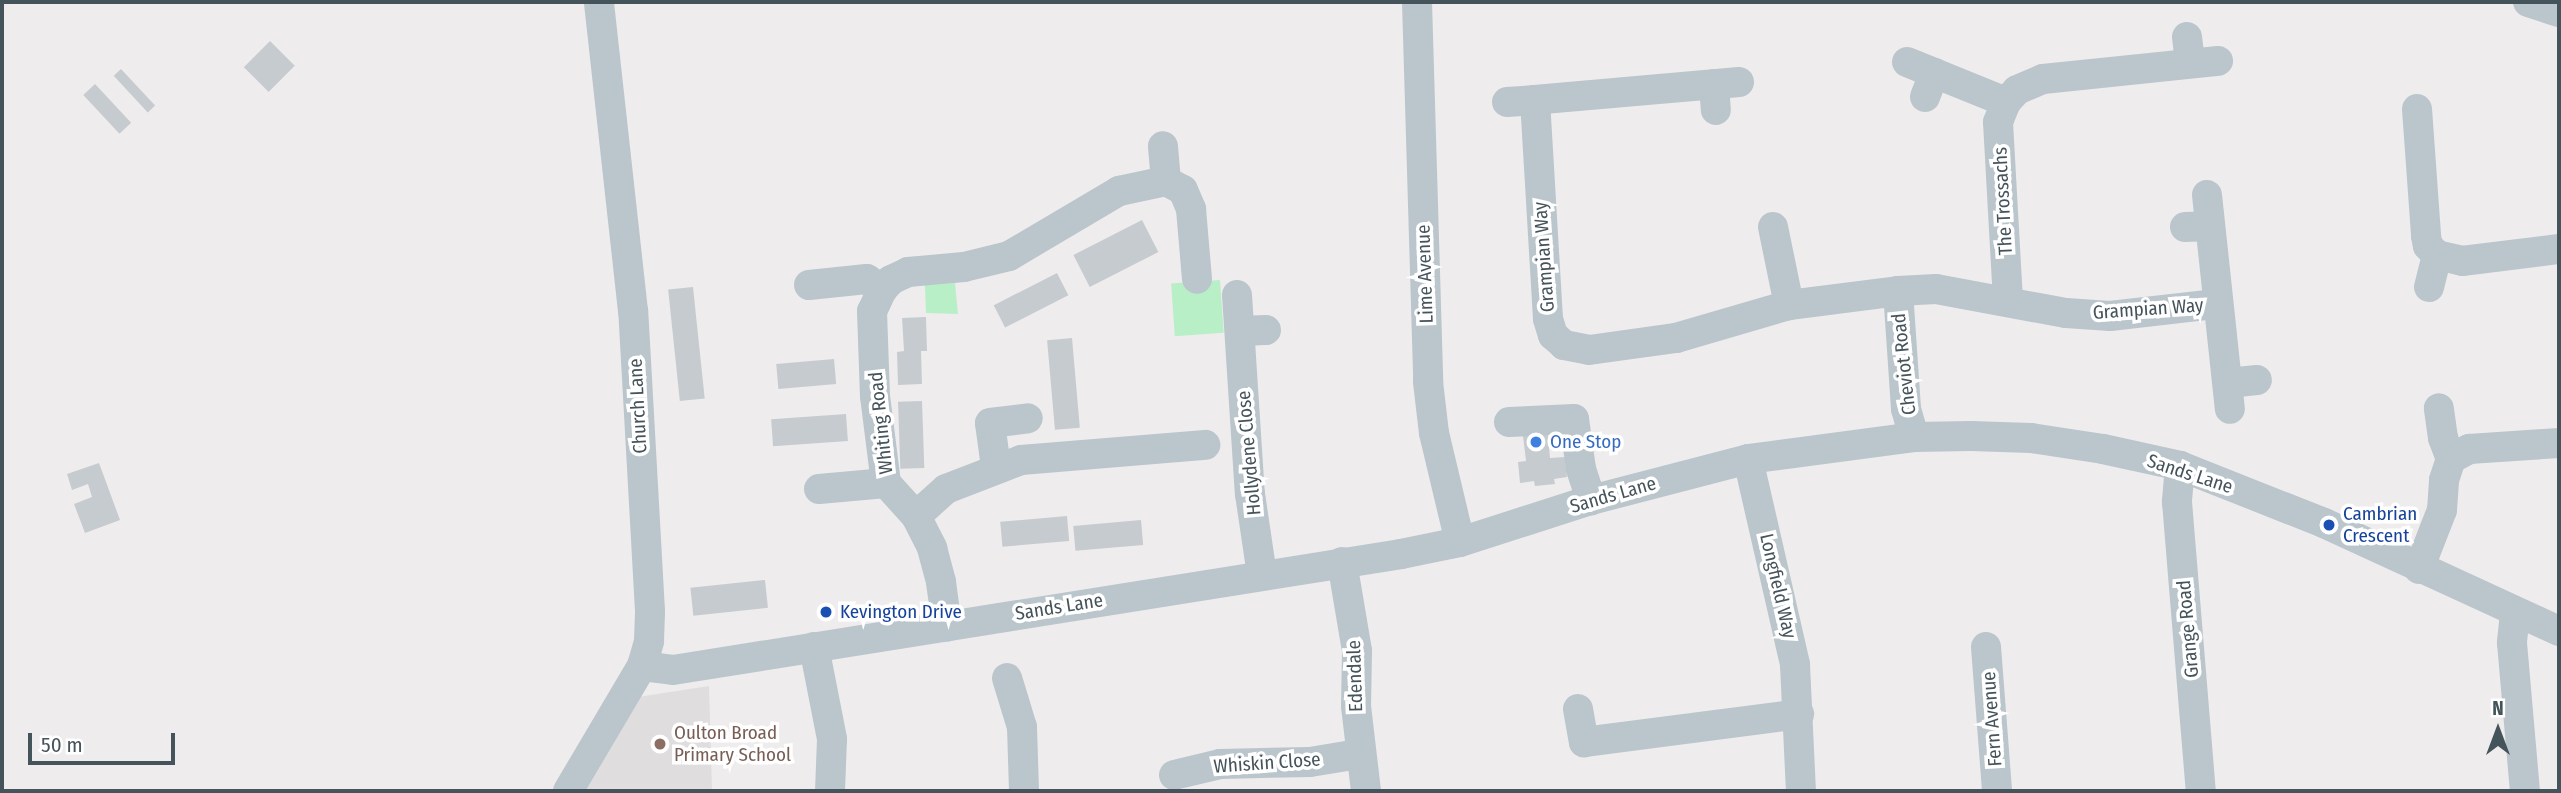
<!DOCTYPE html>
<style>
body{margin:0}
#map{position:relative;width:2561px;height:793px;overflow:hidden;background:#efeced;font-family:"Fira Sans Condensed",sans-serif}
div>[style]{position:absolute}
.education>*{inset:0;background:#e0dddf}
.green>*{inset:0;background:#b9efc6;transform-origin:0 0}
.building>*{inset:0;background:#c6cbd0;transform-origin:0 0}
.minor>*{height:30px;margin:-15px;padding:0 15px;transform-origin:15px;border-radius:15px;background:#bac6cc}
.dots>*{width:19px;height:19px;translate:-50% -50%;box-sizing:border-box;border:4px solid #fff;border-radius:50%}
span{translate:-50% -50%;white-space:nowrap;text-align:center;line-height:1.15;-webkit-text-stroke:7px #fff;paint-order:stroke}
.street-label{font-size:19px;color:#45535a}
.shop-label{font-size:19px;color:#366cbe}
.left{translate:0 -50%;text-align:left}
.transit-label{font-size:19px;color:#164399}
.education-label{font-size:19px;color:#785e54}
.frame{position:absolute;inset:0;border:4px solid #45535a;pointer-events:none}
.north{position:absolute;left:2463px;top:695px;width:70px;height:70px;-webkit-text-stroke:5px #fff;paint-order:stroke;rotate:0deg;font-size:19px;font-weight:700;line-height:28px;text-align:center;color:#45535a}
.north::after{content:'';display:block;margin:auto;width:24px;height:32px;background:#45535a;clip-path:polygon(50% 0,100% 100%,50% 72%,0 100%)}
.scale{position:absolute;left:28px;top:733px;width:147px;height:32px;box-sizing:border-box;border:4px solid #45535a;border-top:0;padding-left:9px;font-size:21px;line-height:24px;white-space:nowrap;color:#45535a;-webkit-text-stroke:5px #fff;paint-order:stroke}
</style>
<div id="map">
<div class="education">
<div style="clip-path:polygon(709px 686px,712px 791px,582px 791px,638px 697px)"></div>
</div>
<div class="green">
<div style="left:1220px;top:280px;width:53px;height:49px;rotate:86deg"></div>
<div style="clip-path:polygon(955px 283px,958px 314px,926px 313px,925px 285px)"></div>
</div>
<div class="building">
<div style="left:270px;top:41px;width:35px;height:37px;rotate:45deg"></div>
<div style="left:121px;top:69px;width:50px;height:10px;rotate:47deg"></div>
<div style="left:95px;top:84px;width:53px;height:16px;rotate:47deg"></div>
<div style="left:1142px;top:220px;width:36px;height:77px;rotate:63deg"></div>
<div style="left:1057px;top:273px;width:25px;height:71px;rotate:63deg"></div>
<div style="left:693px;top:287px;width:112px;height:25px;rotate:84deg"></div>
<div style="clip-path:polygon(926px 317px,927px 351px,921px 351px,922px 384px,898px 385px,897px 352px,904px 351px,902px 318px)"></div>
<div style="left:1072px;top:338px;width:90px;height:25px;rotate:85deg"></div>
<div style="left:834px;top:359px;width:25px;height:58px;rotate:85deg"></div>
<div style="left:922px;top:401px;width:67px;height:24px;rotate:88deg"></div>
<div style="left:846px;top:414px;width:27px;height:75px;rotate:86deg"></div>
<div style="clip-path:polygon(1547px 426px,1550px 458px,1565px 457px,1567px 477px,1554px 479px,1555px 484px,1535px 486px,1534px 481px,1520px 483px,1518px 462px,1526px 461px,1522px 428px)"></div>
<div style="clip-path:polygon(99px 463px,120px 520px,85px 533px,74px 504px,92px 497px,88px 484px,72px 490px,67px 474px)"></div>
<div style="left:1067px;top:516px;width:25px;height:67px;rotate:85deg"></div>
<div style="left:1141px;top:520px;width:25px;height:68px;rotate:85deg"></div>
<div style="left:765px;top:580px;width:28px;height:75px;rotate:84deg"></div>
</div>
<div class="minor">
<div style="left:1417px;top:2px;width:380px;rotate:88.3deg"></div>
<div style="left:1428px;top:382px;width:51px;rotate:83.3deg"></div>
<div style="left:1434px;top:433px;width:112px;rotate:76.6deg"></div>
<div style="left:2528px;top:2px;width:33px;rotate:18deg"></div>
<div style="left:2187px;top:37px;width:26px;rotate:83deg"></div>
<div style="left:1907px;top:62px;width:107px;rotate:22deg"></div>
<div style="left:1739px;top:82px;width:205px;rotate:175deg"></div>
<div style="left:1535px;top:100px;width:219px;rotate:86.6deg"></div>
<div style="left:1548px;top:319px;width:17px;rotate:73deg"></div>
<div style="left:1553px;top:335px;width:15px;rotate:42deg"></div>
<div style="left:1564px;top:345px;width:25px;rotate:11deg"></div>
<div style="left:1589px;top:350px;width:88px;rotate:-7.9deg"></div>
<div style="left:1676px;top:338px;width:118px;rotate:-16.3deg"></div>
<div style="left:1789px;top:305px;width:110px;rotate:-7.3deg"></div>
<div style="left:1898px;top:291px;width:38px;rotate:-3deg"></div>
<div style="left:1936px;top:289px;width:132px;rotate:10.5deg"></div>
<div style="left:2066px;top:313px;width:44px;rotate:3.9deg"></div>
<div style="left:2110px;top:316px;width:107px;rotate:-6.5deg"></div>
<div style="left:1714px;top:84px;width:26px;rotate:86deg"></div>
<div style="left:1925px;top:97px;width:26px;rotate:-69deg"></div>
<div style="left:1507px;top:102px;width:28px;rotate:-4deg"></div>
<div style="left:2417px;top:109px;width:127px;rotate:85.9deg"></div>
<div style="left:2426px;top:236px;width:10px;rotate:79deg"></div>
<div style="left:2428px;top:246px;width:13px;rotate:45deg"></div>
<div style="left:2437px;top:255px;width:33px;rotate:104deg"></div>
<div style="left:1166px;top:181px;width:19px;rotate:28deg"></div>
<div style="left:1183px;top:190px;width:21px;rotate:67deg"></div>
<div style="left:1191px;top:209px;width:70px;rotate:85.1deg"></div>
<div style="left:2207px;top:195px;width:215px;rotate:83.9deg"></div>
<div style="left:1773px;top:227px;width:80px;rotate:78.4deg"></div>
<div style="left:2185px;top:227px;width:25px;rotate:-2deg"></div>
<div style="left:2437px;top:255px;width:26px;rotate:13deg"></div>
<div style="left:2462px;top:261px;width:98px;rotate:-7.1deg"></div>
<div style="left:809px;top:285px;width:58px;rotate:-5.9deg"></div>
<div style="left:867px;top:279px;width:19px;rotate:36deg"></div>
<div style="left:882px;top:290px;width:13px;rotate:-48deg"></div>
<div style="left:891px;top:280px;width:19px;rotate:-25deg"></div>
<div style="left:908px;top:272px;width:56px;rotate:-5.1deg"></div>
<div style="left:964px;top:267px;width:46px;rotate:-13.7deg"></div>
<div style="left:1009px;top:256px;width:128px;rotate:-30.6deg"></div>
<div style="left:1119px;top:191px;width:48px;rotate:-12deg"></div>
<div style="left:1166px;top:181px;width:35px;rotate:-95deg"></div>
<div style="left:882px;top:290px;width:23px;rotate:115deg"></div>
<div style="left:872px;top:311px;width:85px;rotate:88deg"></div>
<div style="left:875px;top:396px;width:88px;rotate:82.8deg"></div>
<div style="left:886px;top:483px;width:45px;rotate:47.7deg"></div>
<div style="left:916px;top:516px;width:36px;rotate:63deg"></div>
<div style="left:932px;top:548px;width:35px;rotate:75deg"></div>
<div style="left:941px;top:582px;width:45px;rotate:82.4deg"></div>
<div style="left:1898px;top:291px;width:118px;rotate:86.1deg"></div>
<div style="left:1906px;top:409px;width:29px;rotate:74deg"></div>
<div style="left:1237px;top:295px;width:199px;rotate:86.3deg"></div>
<div style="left:1250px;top:494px;width:82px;rotate:81.6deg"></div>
<div style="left:2008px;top:301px;width:179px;rotate:-93.2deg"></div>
<div style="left:1998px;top:122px;width:22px;rotate:-68deg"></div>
<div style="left:2006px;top:102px;width:16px;rotate:-47deg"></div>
<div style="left:2017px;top:90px;width:28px;rotate:-23deg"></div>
<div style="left:2043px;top:79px;width:176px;rotate:-5.9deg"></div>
<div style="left:1240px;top:331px;width:26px;rotate:-2deg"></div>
<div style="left:2228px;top:383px;width:29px;rotate:-6deg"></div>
<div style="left:1509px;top:422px;width:65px;rotate:-2.6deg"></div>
<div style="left:1574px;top:419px;width:50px;rotate:82deg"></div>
<div style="left:1581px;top:469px;width:33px;rotate:72deg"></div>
<div style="left:1748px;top:459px;width:211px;rotate:77.1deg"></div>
<div style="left:1795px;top:665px;width:126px;rotate:87.3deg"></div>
<div style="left:2451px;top:459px;width:21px;rotate:-29deg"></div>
<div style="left:2469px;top:449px;width:90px;rotate:-3.8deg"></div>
<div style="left:2180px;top:466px;width:36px;rotate:95deg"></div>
<div style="left:2177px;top:502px;width:290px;rotate:85.3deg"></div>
<div style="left:996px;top:467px;width:44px;rotate:-97.8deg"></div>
<div style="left:990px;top:423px;width:38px;rotate:-7deg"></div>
<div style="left:819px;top:489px;width:67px;rotate:-5.1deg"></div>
<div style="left:916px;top:516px;width:40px;rotate:-42deg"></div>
<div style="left:946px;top:489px;width:80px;rotate:-21.1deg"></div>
<div style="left:1021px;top:460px;width:185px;rotate:-4.7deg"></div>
<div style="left:1342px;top:562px;width:90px;rotate:80.4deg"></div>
<div style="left:1357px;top:651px;width:55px;rotate:91deg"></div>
<div style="left:1356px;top:706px;width:86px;rotate:83.3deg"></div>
<div style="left:2419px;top:569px;width:63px;rotate:-68.7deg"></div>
<div style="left:2442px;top:510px;width:30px;rotate:-86deg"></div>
<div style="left:2444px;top:480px;width:22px;rotate:-72deg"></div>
<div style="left:2451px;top:459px;width:22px;rotate:-111deg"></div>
<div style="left:2443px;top:438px;width:30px;rotate:-98deg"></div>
<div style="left:2515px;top:613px;width:30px;rotate:96deg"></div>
<div style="left:2512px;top:643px;width:149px;rotate:85deg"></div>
<div style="left:814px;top:647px;width:94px;rotate:78.9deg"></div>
<div style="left:832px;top:739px;width:52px;rotate:92.2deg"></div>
<div style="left:1986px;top:647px;width:144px;rotate:85.6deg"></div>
<div style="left:642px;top:666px;width:31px;rotate:7deg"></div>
<div style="left:673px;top:670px;width:737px;rotate:-9.05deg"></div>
<div style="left:1401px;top:554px;width:60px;rotate:-11.5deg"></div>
<div style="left:1460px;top:542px;width:138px;rotate:-17.8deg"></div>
<div style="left:1591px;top:500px;width:162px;rotate:-14.6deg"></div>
<div style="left:1748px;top:459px;width:167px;rotate:-7.5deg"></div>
<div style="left:1914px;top:437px;width:57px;rotate:-1deg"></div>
<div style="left:1971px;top:436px;width:60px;rotate:1.9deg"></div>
<div style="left:2031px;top:438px;width:73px;rotate:8.7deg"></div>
<div style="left:2103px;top:449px;width:79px;rotate:12.4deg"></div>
<div style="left:2180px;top:466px;width:155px;rotate:21.6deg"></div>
<div style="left:2324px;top:523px;width:259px;rotate:24.7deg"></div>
<div style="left:1007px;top:678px;width:51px;rotate:73deg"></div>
<div style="left:1022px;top:727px;width:64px;rotate:88.2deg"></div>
<div style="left:1578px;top:709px;width:34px;rotate:80deg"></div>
<div style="left:1584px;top:742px;width:217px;rotate:-7.4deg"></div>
<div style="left:1174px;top:775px;width:47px;rotate:-13.4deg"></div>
<div style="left:1220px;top:764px;width:90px;rotate:-1.3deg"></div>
<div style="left:1310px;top:762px;width:50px;rotate:-9.3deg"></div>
<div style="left:568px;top:791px;width:145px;rotate:-59.4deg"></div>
<div style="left:642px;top:666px;width:26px;rotate:-74deg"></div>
<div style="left:649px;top:641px;width:30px;rotate:-88deg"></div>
<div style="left:650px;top:611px;width:300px;rotate:-93.2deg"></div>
<div style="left:633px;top:311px;width:311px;rotate:-96.3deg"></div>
</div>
<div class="dots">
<div style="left:1536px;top:442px;background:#3f7fe0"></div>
<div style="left:2329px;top:525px;background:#1a4fb4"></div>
<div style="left:826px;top:612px;background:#1a4fb4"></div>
<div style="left:660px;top:744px;background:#8d6e63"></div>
</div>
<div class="street-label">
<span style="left:2003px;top:201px;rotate:-93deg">The Trossachs</span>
<span style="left:1544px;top:257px;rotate:-94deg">Grampian Way</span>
<span style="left:1425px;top:274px;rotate:-92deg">Lime Avenue</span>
<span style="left:2148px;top:309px;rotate:-4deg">Grampian Way</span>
<span style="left:1904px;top:364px;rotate:-96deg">Cheviot Road</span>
<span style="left:638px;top:406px;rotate:-93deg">Church Lane</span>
<span style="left:881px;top:423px;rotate:-96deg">Whiting Road</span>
<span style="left:1249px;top:453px;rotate:-95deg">Hollydene Close</span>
<span style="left:2190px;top:474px;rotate:18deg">Sands Lane</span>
<span style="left:1613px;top:495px;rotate:-16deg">Sands Lane</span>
<span style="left:1778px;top:586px;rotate:77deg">Longfield Way</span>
<span style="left:1059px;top:607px;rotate:-9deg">Sands Lane</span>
<span style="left:2188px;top:629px;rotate:-95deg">Grange Road</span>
<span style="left:1355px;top:676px;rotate:-92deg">Edendale</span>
<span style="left:1992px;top:719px;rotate:-94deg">Fern Avenue</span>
<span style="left:1267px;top:763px;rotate:-4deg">Whiskin Close</span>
</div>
<div class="shop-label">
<span class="left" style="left:1550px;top:442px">One Stop</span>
</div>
<div class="transit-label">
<span class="left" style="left:2343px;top:525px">Cambrian<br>Crescent</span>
<span class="left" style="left:840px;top:612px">Kevington Drive</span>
</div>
<div class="education-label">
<span class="left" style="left:674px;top:744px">Oulton Broad<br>Primary School</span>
</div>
<div class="frame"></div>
<div class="north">N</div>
<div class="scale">50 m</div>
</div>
